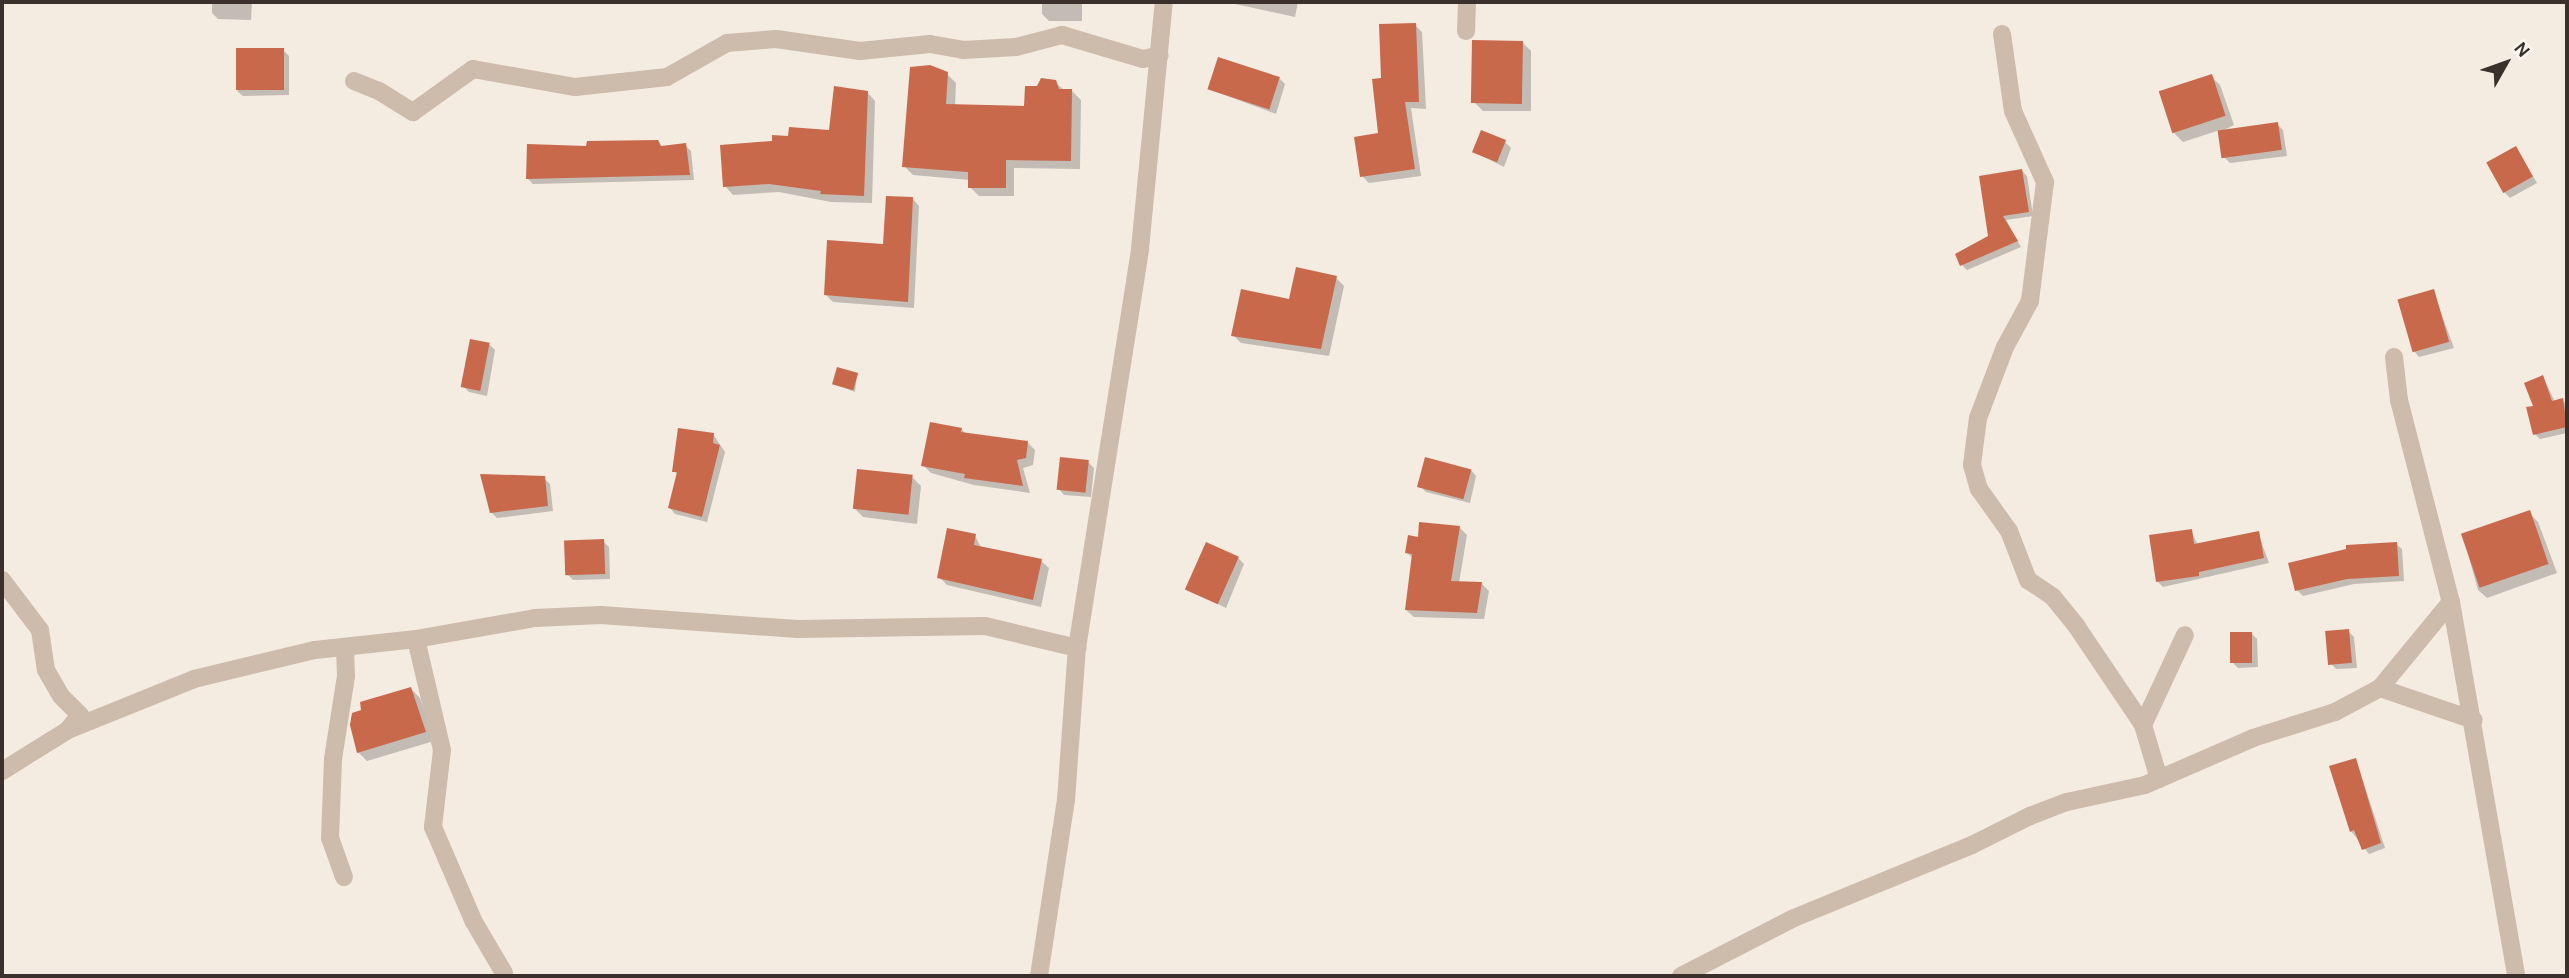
<!DOCTYPE html>
<style>
body{margin:0}
#map{position:relative;width:2569px;height:978px;overflow:hidden;background:#f4ebe1;font-family:Karla,sans-serif}
div>[style]{position:absolute}
.shadow>*{inset:0;background:#0003}
.building>*{inset:0;background:#c8694b;transform-origin:0 0}
.minor>*{height:18px;margin:-9px;padding:0 9px;transform-origin:9px;border-radius:9px;background:#cdbbac}
.tertiary>*{height:18px;margin:-9px;padding:0 9px;transform-origin:9px;border-radius:9px;background:#cdbbac}
span{translate:-50% -50%;white-space:nowrap;text-align:center;line-height:1.15;-webkit-text-stroke:5px #fbf5ee;paint-order:stroke}
.frame{position:absolute;inset:0;border:4px solid #3b302b;pointer-events:none}
.north{position:absolute;left:2471px;top:28px;width:70px;height:70px;-webkit-text-stroke:5px #fbf5ee;paint-order:stroke;rotate:50deg;font-size:19px;font-weight:700;line-height:28px;text-align:center;color:#3b302b}
.north::after{content:'';display:block;margin:auto;width:24px;height:32px;background:#3b302b;clip-path:polygon(50% 0,100% 100%,50% 72%,0 100%)}
</style>
<div id="map">
<div class="shadow">
<div style="clip-path:polygon(212px 2px,252px 2px,251px 20px,218px 19px,212px 13px)"></div>
<div style="clip-path:polygon(1042px 2px,1082px 2px,1082px 21px,1049px 21px,1042px 14px)"></div>
<div style="clip-path:polygon(1226px 2px,1298px 2px,1295px 17px)"></div>
<div style="clip-path:polygon(1415px 25px,1422px 32px,1426px 109px,1411px 108px,1421px 176px,1369px 183px,1362px 176px,1380px 135px,1383px 79px)"></div>
<div style="clip-path:polygon(1522px 42px,1531px 51px,1531px 111px,1483px 111px,1474px 102px)"></div>
<div style="clip-path:polygon(283px 50px,289px 56px,289px 95px,243px 96px,237px 91px)"></div>
<div style="clip-path:polygon(947px 74px,956px 83px,955px 106px,1026px 108px,1038px 88px,1055px 82px,1064px 90px,1072px 91px,1081px 100px,1080px 169px,1014px 168px,1014px 196px,979px 196px,970px 187px,970px 180px,913px 175px,904px 166px)"></div>
<div style="clip-path:polygon(2211px 76px,2220px 85px,2234px 125px,2222px 131px,2277px 124px,2283px 130px,2287px 156px,2230px 163px,2224px 157px,2220px 130px,2183px 142px,2174px 133px)"></div>
<div style="clip-path:polygon(1279px 78px,1285px 84px,1276px 114px,1211px 90px)"></div>
<div style="clip-path:polygon(867px 92px,875px 101px,872px 203px,831px 202px,779px 192px,733px 195px,725px 186px,774px 143px,830px 132px)"></div>
<div style="clip-path:polygon(657px 142px,663px 148px,685px 145px,691px 151px,694px 180px,533px 184px,527px 178px,588px 147px)"></div>
<div style="clip-path:polygon(1505px 142px,1511px 148px,1504px 167px,1474px 152px)"></div>
<div style="clip-path:polygon(2516px 148px,2537px 183px,2510px 198px,2504px 192px)"></div>
<div style="clip-path:polygon(2022px 171px,2027px 176px,2033px 216px,2006px 220px,2021px 247px,1967px 270px,1962px 265px,1990px 237px)"></div>
<div style="clip-path:polygon(912px 198px,919px 206px,914px 308px,833px 302px,826px 295px,885px 246px)"></div>
<div style="clip-path:polygon(1336px 278px,1344px 286px,1329px 356px,1241px 343px,1233px 335px)"></div>
<div style="clip-path:polygon(2433px 291px,2454px 348px,2419px 357px,2414px 351px)"></div>
<div style="clip-path:polygon(489px 344px,495px 350px,487px 396px,469px 392px,464px 387px)"></div>
<div style="clip-path:polygon(857px 374px,855px 392px,834px 384px)"></div>
<div style="clip-path:polygon(2543px 377px,2555px 402px,2562px 400px,2567px 405px,2567px 433px,2540px 439px,2535px 434px)"></div>
<div style="clip-path:polygon(961px 429px,966px 434px,1027px 442px,1035px 450px,1033px 465px,1023px 468px,1030px 493px,974px 485px,931px 473px,923px 465px)"></div>
<div style="clip-path:polygon(713px 434px,725px 452px,707px 522px,675px 514px,670px 508px,678px 475px,674px 471px)"></div>
<div style="clip-path:polygon(1088px 462px,1094px 468px,1091px 497px,1064px 495px,1059px 489px)"></div>
<div style="clip-path:polygon(1471px 470px,1476px 476px,1470px 503px,1426px 492px,1420px 486px)"></div>
<div style="clip-path:polygon(912px 477px,921px 486px,917px 524px,863px 517px,854px 508px)"></div>
<div style="clip-path:polygon(544px 478px,550px 484px,553px 511px,497px 518px,491px 512px)"></div>
<div style="clip-path:polygon(2529px 513px,2538px 522px,2557px 573px,2487px 598px,2478px 590px,2463px 536px)"></div>
<div style="clip-path:polygon(1459px 527px,1467px 535px,1459px 583px,1482px 584px,1489px 591px,1484px 619px,1414px 617px,1406px 610px,1414px 559px,1407px 553px,1420px 539px)"></div>
<div style="clip-path:polygon(2191px 531px,2198px 545px,2258px 533px,2269px 563px,2163px 587px,2158px 582px)"></div>
<div style="clip-path:polygon(975px 536px,982px 549px,1041px 561px,1049px 568px,1041px 607px,947px 585px,939px 577px)"></div>
<div style="clip-path:polygon(603px 541px,609px 547px,610px 579px,573px 580px,567px 574px)"></div>
<div style="clip-path:polygon(2396px 544px,2402px 549px,2404px 581px,2354px 584px,2303px 596px,2297px 590px)"></div>
<div style="clip-path:polygon(1238px 558px,1244px 564px,1226px 608px,1188px 589px)"></div>
<div style="clip-path:polygon(2348px 631px,2354px 637px,2357px 668px,2336px 669px,2330px 663px)"></div>
<div style="clip-path:polygon(2251px 633px,2257px 639px,2258px 667px,2238px 668px,2232px 662px)"></div>
<div style="clip-path:polygon(411px 689px,420px 698px,434px 741px,367px 761px,358px 752px)"></div>
<div style="clip-path:polygon(2356px 760px,2385px 848px,2369px 854px,2351px 831px)"></div>
</div>
<div class="building">
<div style="clip-path:polygon(1416px 23px,1419px 102px,1405px 102px,1415px 169px,1360px 177px,1354px 137px,1378px 133px,1372px 79px,1381px 78px,1379px 24px)"></div>
<div style="left:1472px;top:40px;width:51px;height:63px;rotate:1deg"></div>
<div style="left:284px;top:48px;width:42px;height:48px;rotate:90deg"></div>
<div style="left:1218px;top:57px;width:65px;height:34px;rotate:18deg"></div>
<div style="clip-path:polygon(930px 65px,948px 72px,946px 104px,1024px 106px,1025px 86px,1037px 86px,1041px 78px,1056px 80px,1059px 89px,1072px 89px,1071px 161px,1006px 160px,1006px 188px,968px 188px,968px 172px,902px 167px,910px 67px)"></div>
<div style="left:2212px;top:74px;width:44px;height:56px;rotate:72deg"></div>
<div style="clip-path:polygon(834px 86px,868px 91px,864px 196px,820px 194px,821px 191px,769px 184px,723px 187px,720px 145px,772px 141px,772px 135px,788px 136px,789px 127px,829px 130px)"></div>
<div style="left:2278px;top:122px;width:28px;height:61px;rotate:82deg"></div>
<div style="left:1481px;top:130px;width:27px;height:24px;rotate:22deg"></div>
<div style="clip-path:polygon(658px 140px,661px 146px,686px 143px,690px 175px,526px 179px,527px 144px,586px 146px,587px 141px)"></div>
<div style="left:2516px;top:146px;width:35px;height:34px;rotate:61deg"></div>
<div style="clip-path:polygon(2022px 169px,2029px 212px,2003px 216px,2018px 241px,1960px 266px,1955px 254px,1988px 236px,1979px 176px)"></div>
<div style="clip-path:polygon(886px 196px,913px 197px,908px 302px,824px 295px,827px 240px,883px 244px)"></div>
<div style="clip-path:polygon(1296px 267px,1337px 276px,1321px 349px,1231px 336px,1241px 289px,1289px 299px)"></div>
<div style="left:2434px;top:289px;width:55px;height:38px;rotate:74deg"></div>
<div style="left:470px;top:339px;width:20px;height:49px;rotate:11deg"></div>
<div style="left:837px;top:367px;width:22px;height:18px;rotate:16deg"></div>
<div style="clip-path:polygon(2543px 375px,2552px 401px,2563px 398px,2567px 427px,2533px 435px,2526px 407px,2533px 406px,2524px 383px)"></div>
<div style="clip-path:polygon(930px 422px,962px 428px,961px 432px,1028px 441px,1026px 458px,1017px 460px,1023px 486px,964px 478px,965px 474px,921px 466px)"></div>
<div style="clip-path:polygon(678px 428px,714px 433px,713px 443px,720px 445px,702px 517px,668px 508px,677px 472px,672px 472px)"></div>
<div style="left:1060px;top:457px;width:29px;height:33px;rotate:6deg"></div>
<div style="left:1425px;top:457px;width:48px;height:31px;rotate:15deg"></div>
<div style="left:857px;top:469px;width:56px;height:40px;rotate:6deg"></div>
<div style="clip-path:polygon(480px 474px,545px 476px,548px 506px,490px 513px)"></div>
<div style="left:2530px;top:510px;width:57px;height:73px;rotate:71deg"></div>
<div style="clip-path:polygon(1419px 522px,1460px 526px,1451px 581px,1482px 582px,1477px 613px,1405px 610px,1412px 554px,1405px 553px,1408px 535px,1418px 537px)"></div>
<div style="clip-path:polygon(947px 528px,976px 534px,974px 545px,1042px 559px,1033px 600px,937px 578px)"></div>
<div style="clip-path:polygon(2192px 529px,2194px 544px,2259px 531px,2264px 558px,2199px 572px,2199px 576px,2156px 582px,2149px 535px)"></div>
<div style="left:604px;top:539px;width:35px;height:40px;rotate:88deg"></div>
<div style="left:1206px;top:542px;width:36px;height:52px;rotate:24deg"></div>
<div style="clip-path:polygon(2397px 542px,2399px 576px,2347px 579px,2295px 591px,2288px 563px,2346px 549px,2346px 545px)"></div>
<div style="left:2349px;top:629px;width:34px;height:24px;rotate:85deg"></div>
<div style="left:2230px;top:632px;width:22px;height:31px"></div>
<div style="clip-path:polygon(411px 687px,426px 732px,357px 753px,350px 725px,352px 713px,361px 710px,360px 702px)"></div>
<div style="clip-path:polygon(2356px 758px,2381px 843px,2362px 850px,2354px 830px,2350px 832px,2329px 766px)"></div>
</div>
<div class="minor">
<div style="left:1466px;top:31px;width:29px;rotate:-88deg"></div>
<div style="left:2002px;top:34px;width:78px;rotate:81.9deg"></div>
<div style="left:2013px;top:111px;width:78px;rotate:65.7deg"></div>
<div style="left:2045px;top:182px;width:120px;rotate:97.2deg"></div>
<div style="left:2030px;top:301px;width:52px;rotate:118.5deg"></div>
<div style="left:2005px;top:347px;width:76px;rotate:110.8deg"></div>
<div style="left:1978px;top:418px;width:47px;rotate:97.3deg"></div>
<div style="left:1972px;top:465px;width:25px;rotate:74deg"></div>
<div style="left:1979px;top:489px;width:52px;rotate:54.5deg"></div>
<div style="left:2009px;top:531px;width:53px;rotate:68.8deg"></div>
<div style="left:2028px;top:580px;width:30px;rotate:34deg"></div>
<div style="left:2053px;top:597px;width:38px;rotate:51deg"></div>
<div style="left:2077px;top:627px;width:118px;rotate:56deg"></div>
<div style="left:354px;top:81px;width:27px;rotate:22deg"></div>
<div style="left:379px;top:91px;width:40px;rotate:32deg"></div>
<div style="left:413px;top:112px;width:74px;rotate:-35.6deg"></div>
<div style="left:473px;top:69px;width:104px;rotate:10deg"></div>
<div style="left:575px;top:87px;width:93px;rotate:-6.2deg"></div>
<div style="left:667px;top:77px;width:69px;rotate:-29.5deg"></div>
<div style="left:727px;top:43px;width:49px;rotate:-4.7deg"></div>
<div style="left:776px;top:39px;width:85px;rotate:8.1deg"></div>
<div style="left:860px;top:51px;width:70px;rotate:-5.7deg"></div>
<div style="left:930px;top:44px;width:34px;rotate:10deg"></div>
<div style="left:963px;top:50px;width:53px;rotate:-3.2deg"></div>
<div style="left:1016px;top:47px;width:48px;rotate:-14.6deg"></div>
<div style="left:1062px;top:35px;width:84px;rotate:16.5deg"></div>
<div style="left:1143px;top:59px;width:17px;rotate:-13deg"></div>
<div style="left:2394px;top:357px;width:43px;rotate:83.4deg"></div>
<div style="left:2399px;top:400px;width:209px;rotate:75.6deg"></div>
<div style="left:2451px;top:602px;width:380px;rotate:80.1deg"></div>
<div style="left:2px;top:580px;width:63px;rotate:52.8deg"></div>
<div style="left:40px;top:630px;width:40px;rotate:81.5deg"></div>
<div style="left:46px;top:670px;width:30px;rotate:60deg"></div>
<div style="left:61px;top:696px;width:27px;rotate:45deg"></div>
<div style="left:80px;top:715px;width:19px;rotate:129deg"></div>
<div style="left:416px;top:639px;width:114px;rotate:76.8deg"></div>
<div style="left:442px;top:750px;width:78px;rotate:96.7deg"></div>
<div style="left:433px;top:827px;width:103px;rotate:66.7deg"></div>
<div style="left:474px;top:922px;width:59px;rotate:59.5deg"></div>
<div style="left:2380px;top:688px;width:99px;rotate:18.8deg"></div>
<div style="left:2px;top:771px;width:78px;rotate:-31.8deg"></div>
<div style="left:68px;top:730px;width:136px;rotate:-22deg"></div>
<div style="left:194px;top:679px;width:124px;rotate:-13.5deg"></div>
<div style="left:315px;top:650px;width:102px;rotate:-6.2deg"></div>
<div style="left:416px;top:639px;width:121px;rotate:-10deg"></div>
<div style="left:535px;top:618px;width:66px;rotate:-2.6deg"></div>
<div style="left:601px;top:615px;width:197px;rotate:4.1deg"></div>
<div style="left:798px;top:629px;width:187px;rotate:-0.9deg"></div>
<div style="left:985px;top:626px;width:95px;rotate:13.4deg"></div>
<div style="left:2159px;top:779px;width:56px;rotate:-106.5deg"></div>
<div style="left:2143px;top:725px;width:99px;rotate:-65deg"></div>
<div style="left:344px;top:877px;width:41px;rotate:-109.7deg"></div>
<div style="left:330px;top:838px;width:79px;rotate:-87.8deg"></div>
<div style="left:333px;top:759px;width:84px;rotate:-81.1deg"></div>
<div style="left:346px;top:676px;width:29px;rotate:-92deg"></div>
<div style="left:1681px;top:976px;width:127px;rotate:-27.2deg"></div>
<div style="left:1794px;top:918px;width:192px;rotate:-22.3deg"></div>
<div style="left:1972px;top:845px;width:65px;rotate:-26.6deg"></div>
<div style="left:2030px;top:816px;width:40px;rotate:-21deg"></div>
<div style="left:2067px;top:802px;width:80px;rotate:-12.3deg"></div>
<div style="left:2145px;top:785px;width:118px;rotate:-23.5deg"></div>
<div style="left:2253px;top:738px;width:86px;rotate:-17.6deg"></div>
<div style="left:2335px;top:712px;width:51px;rotate:-28.1deg"></div>
<div style="left:2380px;top:688px;width:112px;rotate:-50.5deg"></div>
</div>
<div class="tertiary">
<div style="left:1039px;top:976px;width:178px;rotate:-81.3deg"></div>
<div style="left:1066px;top:800px;width:152px;rotate:-85.9deg"></div>
<div style="left:1077px;top:648px;width:404px;rotate:-81deg"></div>
<div style="left:1140px;top:249px;width:248px;rotate:-84.5deg"></div>
</div>
<div class="frame"></div>
<div class="north">N</div>
</div>
